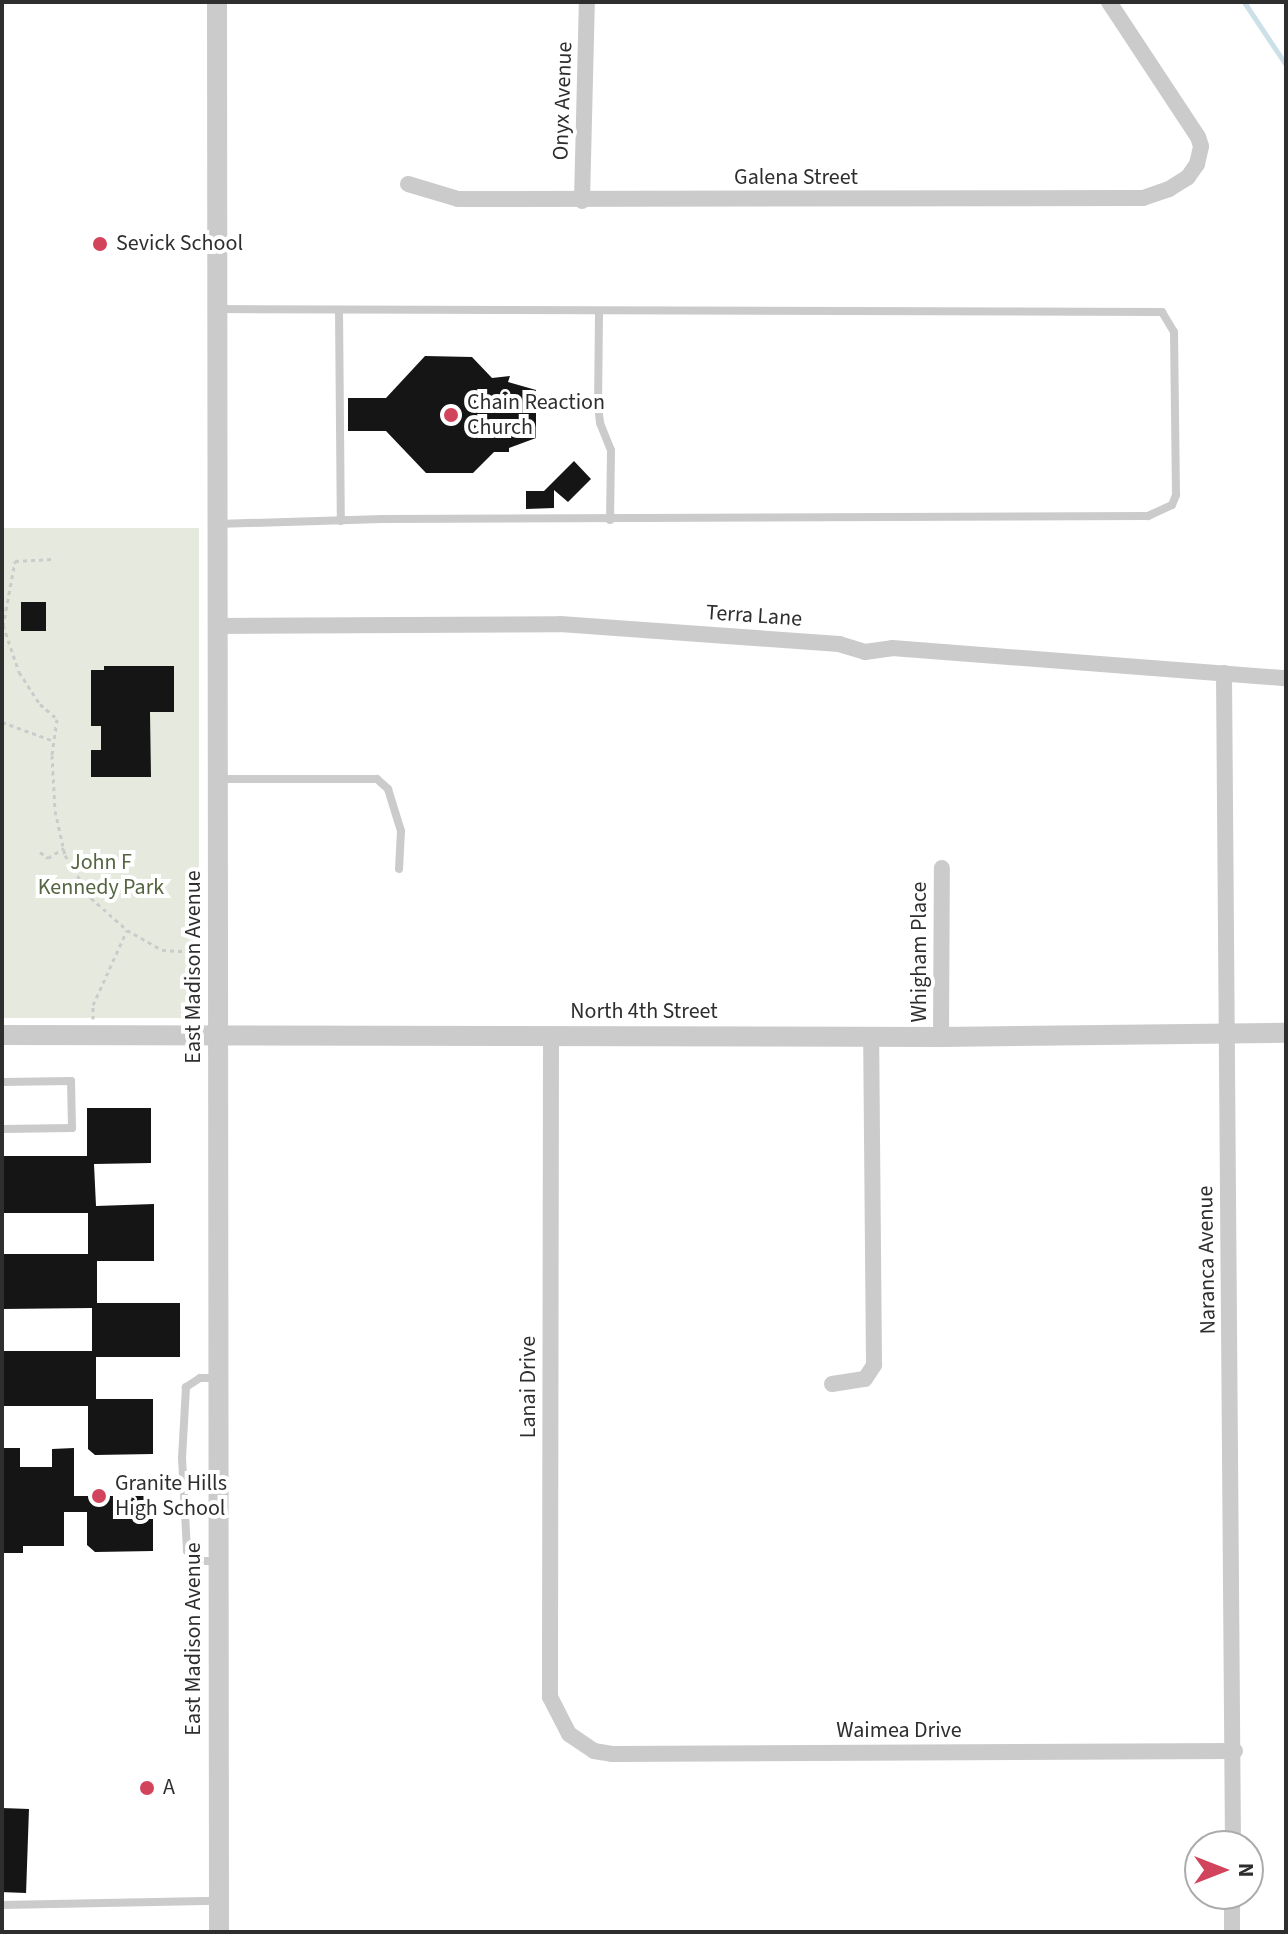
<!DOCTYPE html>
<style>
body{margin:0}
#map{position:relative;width:1288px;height:1934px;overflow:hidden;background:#fff;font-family:"Source Sans 3",sans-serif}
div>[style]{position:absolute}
.green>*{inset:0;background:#e6eade;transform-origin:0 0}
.stream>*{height:5px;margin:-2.5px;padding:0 2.5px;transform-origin:2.5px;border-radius:2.5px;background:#cce0e8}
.building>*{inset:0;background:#151515;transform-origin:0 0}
.path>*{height:3px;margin-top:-1.5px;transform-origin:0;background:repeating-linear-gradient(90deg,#cbcbcb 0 4px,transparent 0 8px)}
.service>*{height:8px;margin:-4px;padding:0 4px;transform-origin:4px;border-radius:4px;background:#cbcbcb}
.minor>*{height:16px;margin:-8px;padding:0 8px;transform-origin:8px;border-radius:8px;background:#cbcbcb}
.tertiary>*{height:20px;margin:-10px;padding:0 10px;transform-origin:10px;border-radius:10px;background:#cbcbcb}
.dots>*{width:22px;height:22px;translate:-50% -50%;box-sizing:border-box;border:4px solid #fff;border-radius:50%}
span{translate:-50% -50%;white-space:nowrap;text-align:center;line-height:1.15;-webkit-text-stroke:8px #fff;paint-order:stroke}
.street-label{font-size:22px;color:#2e2e2e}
.poi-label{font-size:22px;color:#2e2e2e}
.left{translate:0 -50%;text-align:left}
.park-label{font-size:22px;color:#556541}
.frame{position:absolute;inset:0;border:4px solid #2e2e2e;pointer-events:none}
.north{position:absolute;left:1184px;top:1830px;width:80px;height:80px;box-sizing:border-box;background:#fff;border:2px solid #ababab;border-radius:50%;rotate:90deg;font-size:22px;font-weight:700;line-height:32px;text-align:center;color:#2e2e2e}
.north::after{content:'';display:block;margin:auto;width:28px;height:36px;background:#d2445c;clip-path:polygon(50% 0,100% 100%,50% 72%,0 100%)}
</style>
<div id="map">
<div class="green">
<div style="left:199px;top:528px;width:490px;height:197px;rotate:90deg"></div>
</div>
<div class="stream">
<div style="left:1244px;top:2px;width:76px;rotate:56.3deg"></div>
</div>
<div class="building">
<div style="clip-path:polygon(425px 356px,472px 357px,492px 378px,510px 376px,508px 382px,536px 390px,536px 438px,509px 448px,509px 452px,494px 452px,473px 473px,426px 473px,386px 431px,348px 431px,348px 398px,386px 398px)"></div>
<div style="clip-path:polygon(574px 461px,591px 479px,568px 502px,554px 490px,554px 508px,526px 509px,526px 491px,544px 491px)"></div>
<div style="left:21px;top:602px;width:25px;height:29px"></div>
<div style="clip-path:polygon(104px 666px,174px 666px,174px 712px,150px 712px,151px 777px,91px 777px,91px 750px,101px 750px,101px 726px,91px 726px,91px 670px,104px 670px)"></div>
<div style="clip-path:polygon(87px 1108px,151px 1108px,151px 1163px,94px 1164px,96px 1206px,154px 1204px,154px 1261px,97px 1261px,97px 1303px,180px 1303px,180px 1357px,96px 1357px,96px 1399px,153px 1399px,153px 1454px,95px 1455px,88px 1449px,88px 1406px,2px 1406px,2px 1351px,92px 1351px,92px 1308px,2px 1309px,2px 1254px,88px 1254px,88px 1213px,2px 1213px,2px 1156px,87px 1156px)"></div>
<div style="clip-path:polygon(2px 1448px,20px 1448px,20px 1467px,52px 1467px,52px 1449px,74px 1448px,74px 1496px,153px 1496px,153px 1551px,95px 1552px,87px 1545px,87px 1512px,64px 1512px,64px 1546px,23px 1546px,23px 1553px,2px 1553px)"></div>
<div style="left:2px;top:1808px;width:27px;height:84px;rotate:2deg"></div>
</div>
<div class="path">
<div style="left:3px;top:625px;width:50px;rotate:71.2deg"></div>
<div style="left:19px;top:672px;width:38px;rotate:57deg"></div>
<div style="left:40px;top:704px;width:23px;rotate:41deg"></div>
<div style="left:57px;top:719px;width:36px;rotate:98deg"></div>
<div style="left:52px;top:755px;width:56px;rotate:86.9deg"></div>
<div style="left:55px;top:811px;width:45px;rotate:77.2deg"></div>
<div style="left:65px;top:855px;width:50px;rotate:58.8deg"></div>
<div style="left:91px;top:898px;width:48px;rotate:41.6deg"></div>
<div style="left:127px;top:930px;width:40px;rotate:29.7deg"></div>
<div style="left:162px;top:950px;width:37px;rotate:3deg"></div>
<div style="left:3px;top:626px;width:66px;rotate:-79.5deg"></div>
<div style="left:15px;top:561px;width:38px;rotate:-3deg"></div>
<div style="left:2px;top:722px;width:55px;rotate:20.1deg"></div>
<div style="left:40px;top:852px;width:10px;rotate:37deg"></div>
<div style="left:48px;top:858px;width:19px;rotate:-32deg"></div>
<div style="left:93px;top:1019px;width:14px;rotate:-90deg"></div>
<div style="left:93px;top:1005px;width:82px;rotate:-65.6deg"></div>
</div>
<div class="service">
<div style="left:339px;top:310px;width:211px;rotate:89.5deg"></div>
<div style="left:599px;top:312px;width:94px;rotate:90.6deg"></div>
<div style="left:598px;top:406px;width:17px;rotate:83deg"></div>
<div style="left:600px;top:423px;width:29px;rotate:68deg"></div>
<div style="left:611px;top:450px;width:70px;rotate:90.8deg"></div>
<div style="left:217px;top:524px;width:165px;rotate:-1.7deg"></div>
<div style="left:382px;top:519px;width:766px;rotate:-0.22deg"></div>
<div style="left:1148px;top:516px;width:26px;rotate:-25deg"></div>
<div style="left:1172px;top:505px;width:11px;rotate:-68deg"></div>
<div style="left:1176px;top:495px;width:163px;rotate:-90.7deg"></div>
<div style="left:1174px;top:332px;width:23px;rotate:-121deg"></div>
<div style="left:1162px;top:312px;width:943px;rotate:-179.82deg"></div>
<div style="left:220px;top:779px;width:157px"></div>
<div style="left:377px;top:779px;width:15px;rotate:42deg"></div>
<div style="left:388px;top:789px;width:44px;rotate:72.8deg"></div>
<div style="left:401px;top:831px;width:38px;rotate:93deg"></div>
<div style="left:2px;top:1082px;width:69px;rotate:-0.8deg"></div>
<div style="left:71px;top:1081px;width:47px;rotate:88.8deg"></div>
<div style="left:72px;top:1128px;width:70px;rotate:179.2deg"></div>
<div style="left:217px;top:1378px;width:17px;rotate:180deg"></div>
<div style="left:200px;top:1378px;width:17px;rotate:147deg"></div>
<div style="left:186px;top:1387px;width:71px;rotate:93.2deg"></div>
<div style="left:182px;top:1458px;width:93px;rotate:86.9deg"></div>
<div style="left:187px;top:1551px;width:18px;rotate:34deg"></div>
<div style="left:202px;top:1561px;width:16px"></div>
<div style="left:2px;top:1905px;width:216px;rotate:-1.1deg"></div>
</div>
<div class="minor">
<div style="left:408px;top:184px;width:52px;rotate:16.7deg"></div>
<div style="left:458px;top:199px;width:685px;rotate:-0.08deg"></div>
<div style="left:1143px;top:198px;width:28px;rotate:-19deg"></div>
<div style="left:1169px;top:189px;width:22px;rotate:-32deg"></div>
<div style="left:1188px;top:177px;width:16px;rotate:-55deg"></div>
<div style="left:1197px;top:164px;width:18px;rotate:-77deg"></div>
<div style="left:1201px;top:146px;width:9px;rotate:-108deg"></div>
<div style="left:1198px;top:137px;width:162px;rotate:-123.4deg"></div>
<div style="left:582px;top:201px;width:199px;rotate:-88.6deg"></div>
<div style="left:216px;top:626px;width:344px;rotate:-0.3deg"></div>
<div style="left:560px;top:624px;width:280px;rotate:4.1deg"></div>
<div style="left:839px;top:644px;width:27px;rotate:17deg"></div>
<div style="left:865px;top:652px;width:27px;rotate:-8deg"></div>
<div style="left:892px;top:648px;width:395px;rotate:4.4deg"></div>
<div style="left:1224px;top:673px;width:1173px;rotate:89.56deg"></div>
<div style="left:551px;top:1036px;width:661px;rotate:90.09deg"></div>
<div style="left:550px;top:1697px;width:42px;rotate:62.8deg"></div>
<div style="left:569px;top:1734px;width:30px;rotate:34deg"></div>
<div style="left:594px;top:1751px;width:18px;rotate:9deg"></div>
<div style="left:612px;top:1754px;width:623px;rotate:-0.28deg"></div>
<div style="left:941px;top:1037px;width:169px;rotate:-89.7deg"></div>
<div style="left:832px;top:1384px;width:33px;rotate:-9deg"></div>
<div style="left:865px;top:1379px;width:17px;rotate:-57deg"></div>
<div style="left:874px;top:1365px;width:329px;rotate:-90.5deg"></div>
<div style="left:1232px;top:1932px;width:38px;rotate:-90deg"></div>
</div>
<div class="tertiary">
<div style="left:217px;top:2px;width:1930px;rotate:89.94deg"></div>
<div style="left:2px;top:1035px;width:939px;rotate:0.12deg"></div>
<div style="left:941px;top:1037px;width:345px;rotate:-0.7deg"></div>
</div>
<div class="dots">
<div style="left:100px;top:244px;background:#d2445c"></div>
<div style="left:451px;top:415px;background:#d2445c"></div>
<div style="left:99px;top:1496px;background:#d2445c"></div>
<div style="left:147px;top:1788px;background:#d2445c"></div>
</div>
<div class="street-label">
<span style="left:563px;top:101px;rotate:-88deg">Onyx Avenue</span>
<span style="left:796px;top:178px">Galena Street</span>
<span style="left:754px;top:616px;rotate:4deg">Terra Lane</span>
<span style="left:920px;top:952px;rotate:-90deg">Whigham Place</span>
<span style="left:194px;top:967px;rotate:-90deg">East Madison Avenue</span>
<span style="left:644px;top:1012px">North 4th Street</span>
<span style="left:1207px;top:1260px;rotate:-91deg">Naranca Avenue</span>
<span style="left:529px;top:1387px;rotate:-90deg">Lanai Drive</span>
<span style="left:194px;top:1639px;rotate:-90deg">East Madison Avenue</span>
<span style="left:899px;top:1731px">Waimea Drive</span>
</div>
<div class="poi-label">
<span class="left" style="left:116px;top:244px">Sevick School</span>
<span class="left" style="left:467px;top:415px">Chain Reaction<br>Church</span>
<span class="left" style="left:115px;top:1496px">Granite Hills<br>High School</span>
<span class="left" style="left:163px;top:1788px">A</span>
</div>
<div class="park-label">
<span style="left:101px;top:875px">John F<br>Kennedy Park</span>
</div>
<div class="frame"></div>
<div class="north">N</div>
</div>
